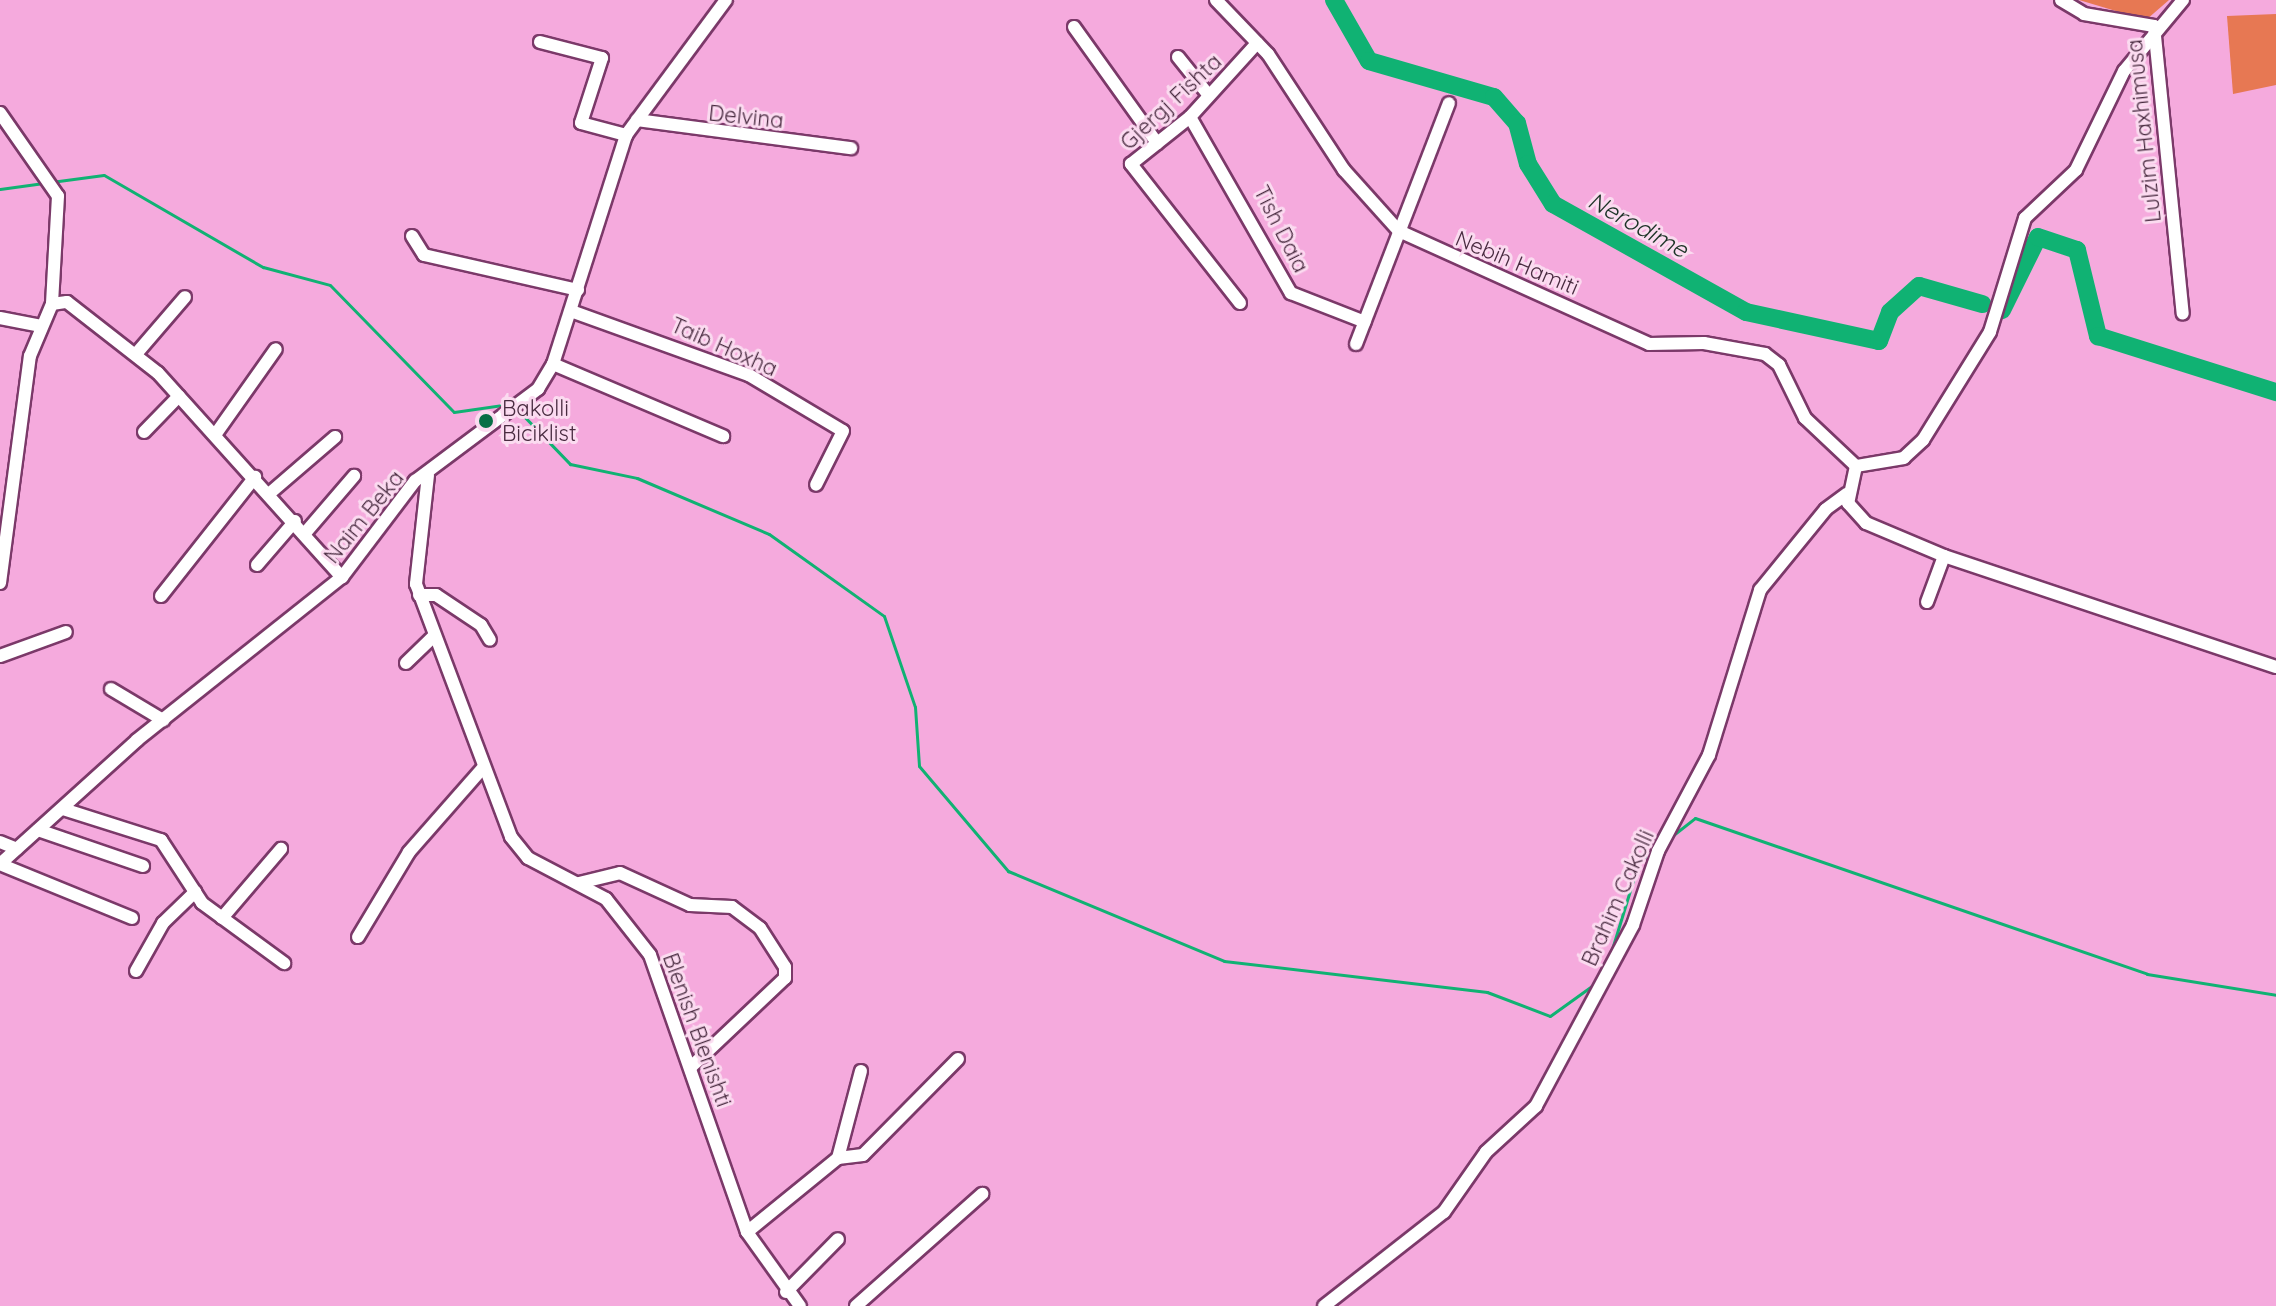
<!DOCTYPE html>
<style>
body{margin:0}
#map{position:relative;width:2276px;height:1306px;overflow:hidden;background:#f5aadd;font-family:Quicksand,sans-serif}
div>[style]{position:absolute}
.green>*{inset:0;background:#e77853}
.stream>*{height:3px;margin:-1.5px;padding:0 1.5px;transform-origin:1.5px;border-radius:1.5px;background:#10b273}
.river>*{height:18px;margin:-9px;padding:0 9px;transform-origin:9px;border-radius:9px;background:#10b273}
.roads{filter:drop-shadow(2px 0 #7b3969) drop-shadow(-2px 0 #7b3969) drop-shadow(0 2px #7b3969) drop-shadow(0 -2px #7b3969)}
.minor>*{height:12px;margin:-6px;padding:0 6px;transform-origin:6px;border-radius:6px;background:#fff}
.dots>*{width:22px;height:22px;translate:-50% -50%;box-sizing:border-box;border:4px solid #fbdbf0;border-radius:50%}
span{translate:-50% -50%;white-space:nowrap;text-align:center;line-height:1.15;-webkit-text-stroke:6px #fbdbf0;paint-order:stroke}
.street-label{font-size:22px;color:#492b40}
.poi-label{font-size:22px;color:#492b40}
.left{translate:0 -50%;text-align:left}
.water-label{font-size:24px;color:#1d3327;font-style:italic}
</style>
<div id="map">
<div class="green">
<div style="clip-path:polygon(2079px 0,2169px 0,2146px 20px)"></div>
<div style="clip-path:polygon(2276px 14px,2276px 85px,2233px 94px,2227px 16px)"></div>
</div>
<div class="stream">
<div style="left:51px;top:182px;width:53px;rotate:-7.5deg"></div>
<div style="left:104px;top:175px;width:184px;rotate:30.1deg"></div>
<div style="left:263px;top:267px;width:69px;rotate:15deg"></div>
<div style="left:330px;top:285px;width:177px;rotate:45.7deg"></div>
<div style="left:454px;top:412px;width:57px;rotate:-8.1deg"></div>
<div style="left:0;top:189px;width:44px;rotate:-7.8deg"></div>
<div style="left:516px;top:408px;width:78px;rotate:46deg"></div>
<div style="left:570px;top:464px;width:68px;rotate:11.8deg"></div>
<div style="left:637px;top:478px;width:143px;rotate:23deg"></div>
<div style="left:769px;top:534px;width:141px;rotate:35.5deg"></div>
<div style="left:884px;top:616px;width:96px;rotate:71.2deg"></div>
<div style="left:915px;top:707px;width:59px;rotate:86.1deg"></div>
<div style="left:919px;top:766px;width:138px;rotate:49.7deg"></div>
<div style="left:1008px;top:871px;width:234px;rotate:22.6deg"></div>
<div style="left:1224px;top:961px;width:265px;rotate:6.7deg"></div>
<div style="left:1487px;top:992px;width:67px;rotate:20.9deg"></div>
<div style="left:1550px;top:1016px;width:57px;rotate:-35.7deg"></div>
<div style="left:1672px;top:836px;width:29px;rotate:-38deg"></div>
<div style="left:1695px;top:818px;width:478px;rotate:19deg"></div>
<div style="left:2147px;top:974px;width:131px;rotate:9.2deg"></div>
<div style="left:1609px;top:959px;width:102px;rotate:-73deg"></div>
<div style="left:1639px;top:861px;width:18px;rotate:-38deg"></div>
</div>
<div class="river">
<div style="left:1334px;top:0;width:70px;rotate:60.2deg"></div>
<div style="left:1369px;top:61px;width:130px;rotate:16.1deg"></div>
<div style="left:1494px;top:97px;width:35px;rotate:49deg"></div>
<div style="left:1517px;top:123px;width:42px;rotate:75deg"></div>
<div style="left:1528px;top:164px;width:47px;rotate:58deg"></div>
<div style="left:1553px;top:204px;width:221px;rotate:29.2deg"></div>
<div style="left:1746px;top:312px;width:136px;rotate:12.3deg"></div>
<div style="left:1879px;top:341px;width:31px;rotate:-69deg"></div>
<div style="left:1890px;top:312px;width:39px;rotate:-42deg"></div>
<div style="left:1919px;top:286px;width:66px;rotate:15.9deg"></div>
<div style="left:2002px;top:310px;width:81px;rotate:-63.7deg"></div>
<div style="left:2038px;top:237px;width:41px;rotate:18.4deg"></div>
<div style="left:2077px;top:250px;width:89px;rotate:76.3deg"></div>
<div style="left:2098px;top:336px;width:187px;rotate:17.5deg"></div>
</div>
<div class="roads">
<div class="minor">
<div style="left:1216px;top:0;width:75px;rotate:46.1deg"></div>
<div style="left:1268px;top:54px;width:139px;rotate:56.8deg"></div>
<div style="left:1344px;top:170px;width:82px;rotate:48deg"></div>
<div style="left:1399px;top:231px;width:274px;rotate:24.3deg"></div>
<div style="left:1649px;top:344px;width:55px;rotate:-1deg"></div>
<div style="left:1704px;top:343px;width:62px;rotate:10.2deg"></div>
<div style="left:1765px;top:354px;width:18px;rotate:38deg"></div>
<div style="left:1779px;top:365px;width:59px;rotate:63.9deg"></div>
<div style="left:1805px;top:418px;width:70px;rotate:43.3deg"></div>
<div style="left:2061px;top:0;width:27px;rotate:31deg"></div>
<div style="left:2084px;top:14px;width:71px;rotate:9.7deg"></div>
<div style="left:2183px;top:0;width:92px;rotate:129.7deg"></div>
<div style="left:2124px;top:71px;width:110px;rotate:115.9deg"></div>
<div style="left:2076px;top:170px;width:70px;rotate:136.7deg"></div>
<div style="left:2025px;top:218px;width:119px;rotate:107.1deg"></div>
<div style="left:1990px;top:332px;width:127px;rotate:121.8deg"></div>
<div style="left:1923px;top:440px;width:26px;rotate:137deg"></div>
<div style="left:1904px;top:458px;width:49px;rotate:170.5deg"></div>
<div style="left:1856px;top:466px;width:38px;rotate:102deg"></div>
<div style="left:1848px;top:503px;width:27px;rotate:48deg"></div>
<div style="left:1866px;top:523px;width:85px;rotate:22.9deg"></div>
<div style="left:1944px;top:556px;width:350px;rotate:18.5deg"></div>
<div style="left:2154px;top:26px;width:289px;rotate:84.3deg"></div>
<div style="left:1074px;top:27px;width:143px;rotate:54.4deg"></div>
<div style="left:540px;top:42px;width:64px;rotate:14.5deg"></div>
<div style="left:602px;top:58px;width:68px;rotate:107.9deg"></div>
<div style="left:581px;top:123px;width:47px;rotate:14.9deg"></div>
<div style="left:1178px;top:57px;width:45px;rotate:51.3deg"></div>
<div style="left:0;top:113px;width:101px;rotate:55.1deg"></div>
<div style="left:58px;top:196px;width:108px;rotate:93.2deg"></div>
<div style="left:1190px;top:117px;width:203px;rotate:60.2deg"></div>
<div style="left:1291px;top:293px;width:79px;rotate:21.4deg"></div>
<div style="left:637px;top:120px;width:216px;rotate:7.5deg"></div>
<div style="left:412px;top:236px;width:22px;rotate:58deg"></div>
<div style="left:424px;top:255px;width:158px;rotate:12.8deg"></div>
<div style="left:1240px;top:303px;width:177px;rotate:-128.1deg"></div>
<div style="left:1131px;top:164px;width:75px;rotate:-38.5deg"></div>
<div style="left:1190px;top:117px;width:100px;rotate:-47.8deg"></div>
<div style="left:571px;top:311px;width:189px;rotate:19.8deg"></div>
<div style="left:749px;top:375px;width:109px;rotate:30.8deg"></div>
<div style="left:843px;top:431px;width:60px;rotate:116.6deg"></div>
<div style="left:0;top:318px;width:42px;rotate:11deg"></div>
<div style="left:1356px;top:344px;width:258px;rotate:-68.9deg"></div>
<div style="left:136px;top:354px;width:75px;rotate:-49.3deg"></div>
<div style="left:553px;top:364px;width:185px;rotate:23deg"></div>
<div style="left:144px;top:432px;width:50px;rotate:-45.8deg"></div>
<div style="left:215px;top:435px;width:105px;rotate:-54.7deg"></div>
<div style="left:428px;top:475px;width:110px;rotate:96.3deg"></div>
<div style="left:416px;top:584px;width:270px;rotate:69.4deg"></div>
<div style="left:511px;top:837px;width:27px;rotate:51deg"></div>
<div style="left:528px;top:858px;width:88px;rotate:27.7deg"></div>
<div style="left:606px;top:899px;width:71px;rotate:51.8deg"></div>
<div style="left:650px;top:955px;width:293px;rotate:70.7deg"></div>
<div style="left:747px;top:1232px;width:91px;rotate:54.4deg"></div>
<div style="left:270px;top:493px;width:86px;rotate:-40.7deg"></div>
<div style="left:306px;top:532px;width:74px;rotate:-49.4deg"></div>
<div style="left:257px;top:565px;width:58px;rotate:-49.2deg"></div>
<div style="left:0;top:583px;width:229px;rotate:-82.5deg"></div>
<div style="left:30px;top:356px;width:56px;rotate:-67.1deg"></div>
<div style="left:52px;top:304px;width:15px;rotate:-8deg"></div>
<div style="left:67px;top:302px;width:115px;rotate:38deg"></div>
<div style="left:158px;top:373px;width:275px;rotate:48deg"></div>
<div style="left:419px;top:595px;width:17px"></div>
<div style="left:436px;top:595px;width:54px;rotate:33.7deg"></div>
<div style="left:481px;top:625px;width:17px;rotate:59deg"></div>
<div style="left:161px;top:596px;width:152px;rotate:-51.7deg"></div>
<div style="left:1927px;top:602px;width:49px;rotate:-69.7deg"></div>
<div style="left:0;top:656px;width:70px;rotate:-20deg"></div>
<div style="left:406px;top:663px;width:39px;rotate:-44deg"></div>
<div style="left:111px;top:689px;width:61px;rotate:30.8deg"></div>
<div style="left:63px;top:809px;width:103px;rotate:17.6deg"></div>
<div style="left:161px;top:840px;width:75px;rotate:56.9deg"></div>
<div style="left:202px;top:903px;width:102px;rotate:36.2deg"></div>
<div style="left:38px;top:830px;width:111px;rotate:18.9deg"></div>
<div style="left:0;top:842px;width:18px;rotate:22deg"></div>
<div style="left:579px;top:883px;width:42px;rotate:-13.7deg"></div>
<div style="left:620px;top:873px;width:77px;rotate:24.6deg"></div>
<div style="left:690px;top:905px;width:42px;rotate:2.7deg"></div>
<div style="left:732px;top:907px;width:35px;rotate:37deg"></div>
<div style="left:760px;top:928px;width:46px;rotate:57.3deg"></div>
<div style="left:785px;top:967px;width:11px;rotate:90deg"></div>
<div style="left:785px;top:978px;width:129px;rotate:136.6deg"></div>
<div style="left:132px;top:918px;width:143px;rotate:-157.8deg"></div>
<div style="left:0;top:864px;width:185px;rotate:-42.1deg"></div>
<div style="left:137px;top:740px;width:262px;rotate:-38.5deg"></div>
<div style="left:342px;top:577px;width:121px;rotate:-52.8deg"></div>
<div style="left:415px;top:481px;width:154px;rotate:-36.8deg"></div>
<div style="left:538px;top:389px;width:29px;rotate:-59deg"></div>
<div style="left:553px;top:364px;width:240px;rotate:-72.3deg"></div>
<div style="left:626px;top:135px;width:168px;rotate:-53.5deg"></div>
<div style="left:222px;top:918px;width:91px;rotate:-49.5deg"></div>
<div style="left:358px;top:937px;width:99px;rotate:-59deg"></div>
<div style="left:409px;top:852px;width:111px;rotate:-48.7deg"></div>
<div style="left:136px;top:971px;width:55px;rotate:-60.6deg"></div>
<div style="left:163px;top:923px;width:45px;rotate:-44.1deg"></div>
<div style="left:838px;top:1158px;width:90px;rotate:-75.2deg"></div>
<div style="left:747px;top:1232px;width:117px;rotate:-39.1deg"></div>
<div style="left:838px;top:1158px;width:25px;rotate:-7deg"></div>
<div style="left:863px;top:1155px;width:135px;rotate:-45.3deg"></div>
<div style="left:786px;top:1292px;width:74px;rotate:-45.5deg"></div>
<div style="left:856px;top:1306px;width:169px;rotate:-41.6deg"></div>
<div style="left:1324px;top:1306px;width:152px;rotate:-38.1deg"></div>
<div style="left:1444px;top:1212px;width:73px;rotate:-55deg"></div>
<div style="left:1486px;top:1152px;width:68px;rotate:-42.6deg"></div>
<div style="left:1536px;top:1106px;width:205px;rotate:-61.8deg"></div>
<div style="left:1633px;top:925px;width:78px;rotate:-71.3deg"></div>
<div style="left:1658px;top:851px;width:109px;rotate:-62deg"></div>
<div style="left:1709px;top:755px;width:173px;rotate:-72.8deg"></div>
<div style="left:1760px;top:590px;width:104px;rotate:-50.8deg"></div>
<div style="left:1826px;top:509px;width:26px;rotate:-36deg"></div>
</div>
</div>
<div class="dots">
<div style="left:486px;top:421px;background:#086f46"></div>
</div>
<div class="street-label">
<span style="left:1171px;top:102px;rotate:-43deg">Gjergj Fishta</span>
<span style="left:746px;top:117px;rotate:6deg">Delvina</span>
<span style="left:2144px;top:131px;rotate:-96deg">Lulzim Haxhimusa</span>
<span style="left:1281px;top:229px;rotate:63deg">Tish Daia</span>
<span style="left:1517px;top:263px;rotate:23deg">Nebih Hamiti</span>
<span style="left:724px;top:347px;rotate:24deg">Taib Hoxha</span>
<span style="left:364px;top:517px;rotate:-51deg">Naim Beka</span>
<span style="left:1618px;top:898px;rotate:-66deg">Brahim Cakolli</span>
<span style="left:697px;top:1030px;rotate:70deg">Blenish Blenishti</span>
</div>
<div class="poi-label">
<span class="left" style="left:502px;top:421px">Bakolli<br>Biciklist</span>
</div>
<div class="water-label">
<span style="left:1638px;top:225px;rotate:29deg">Nerodime</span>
</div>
</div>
